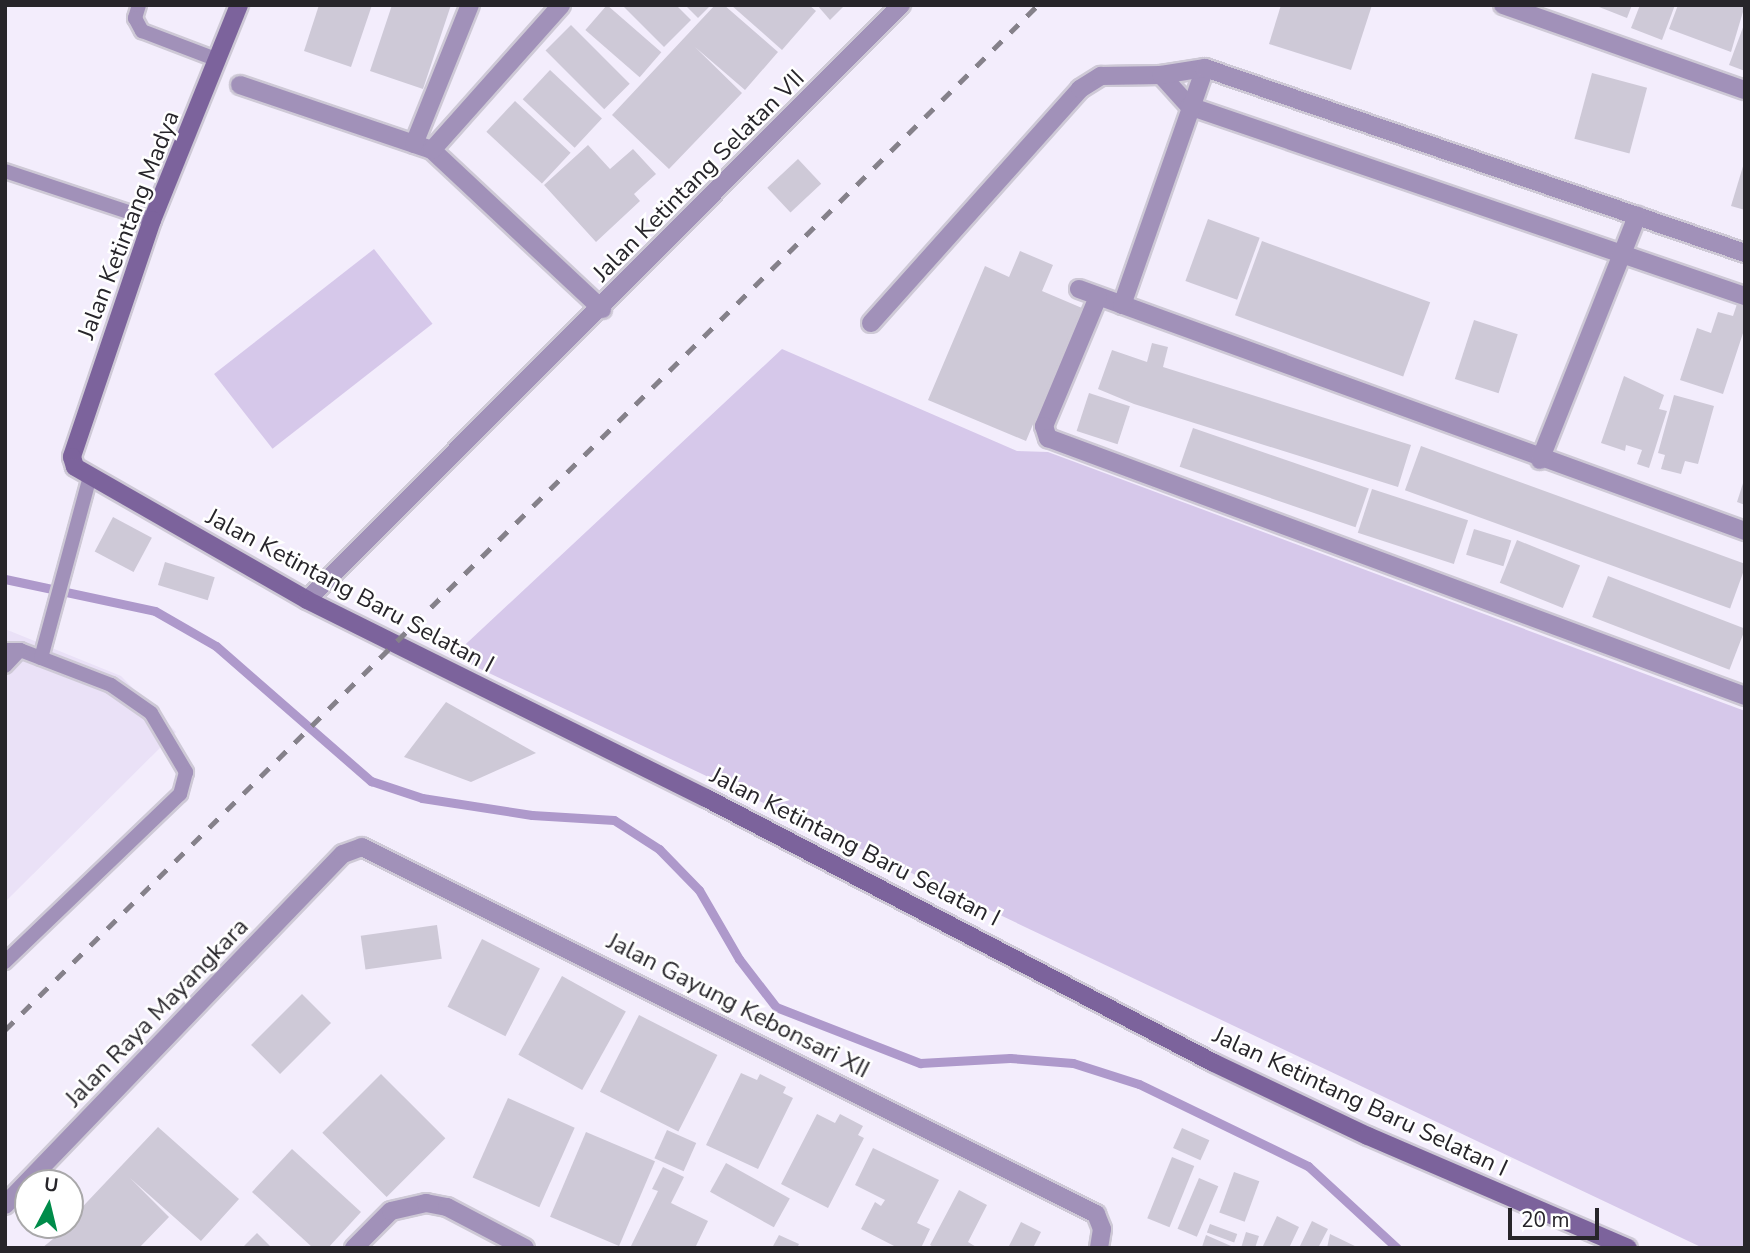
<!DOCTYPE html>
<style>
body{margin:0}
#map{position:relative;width:1750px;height:1253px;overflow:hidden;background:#f3edfc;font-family:"Nunito Sans",sans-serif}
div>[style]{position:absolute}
.built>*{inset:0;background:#eae1f7}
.green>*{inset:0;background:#d6c8ea;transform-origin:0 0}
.stream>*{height:9px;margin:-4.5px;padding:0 4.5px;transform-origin:4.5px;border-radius:4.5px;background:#ae99cb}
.building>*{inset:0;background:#cec9d7;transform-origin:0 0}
.roads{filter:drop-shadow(2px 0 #cec9d6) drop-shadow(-2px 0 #cec9d6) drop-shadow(0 2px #cec9d6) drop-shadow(0 -2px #cec9d6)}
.lane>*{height:14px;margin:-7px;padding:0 7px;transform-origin:7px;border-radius:7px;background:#a191b9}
.street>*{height:18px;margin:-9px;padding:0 9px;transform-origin:9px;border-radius:9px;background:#a191b9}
.secondary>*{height:18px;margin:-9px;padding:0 9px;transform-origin:9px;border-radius:9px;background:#7c639c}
.rail>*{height:5px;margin-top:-2.5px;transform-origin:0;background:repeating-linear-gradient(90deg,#85818a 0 12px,transparent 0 24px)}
span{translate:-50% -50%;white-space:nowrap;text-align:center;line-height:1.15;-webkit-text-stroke:5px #fff;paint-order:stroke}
.street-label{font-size:24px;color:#27252a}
.frame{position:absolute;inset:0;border:7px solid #27252a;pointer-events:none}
.north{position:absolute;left:14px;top:1169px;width:70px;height:70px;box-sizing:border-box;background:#fff;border:2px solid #a9a8aa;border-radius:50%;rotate:7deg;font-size:19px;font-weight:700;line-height:28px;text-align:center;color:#27252a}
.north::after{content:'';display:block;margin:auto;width:24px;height:32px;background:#008c4a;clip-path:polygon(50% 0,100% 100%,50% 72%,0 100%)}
.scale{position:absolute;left:1508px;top:1208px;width:91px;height:32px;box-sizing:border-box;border:4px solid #27252a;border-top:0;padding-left:9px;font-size:21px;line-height:24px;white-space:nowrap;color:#27252a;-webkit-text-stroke:5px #fff;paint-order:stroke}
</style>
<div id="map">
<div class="built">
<div style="clip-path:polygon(5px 629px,121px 676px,176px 732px,5px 902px)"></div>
</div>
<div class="green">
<div style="left:374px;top:249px;width:95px;height:203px;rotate:52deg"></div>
<div style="clip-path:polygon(782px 349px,1017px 451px,1048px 452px,1745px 711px,1745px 1248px,1703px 1248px,453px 656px)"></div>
</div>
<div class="stream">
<div style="left:5px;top:579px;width:153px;rotate:12deg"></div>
<div style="left:155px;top:611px;width:70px;rotate:29.8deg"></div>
<div style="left:216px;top:646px;width:206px;rotate:41.1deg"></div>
<div style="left:371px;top:781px;width:54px;rotate:18.4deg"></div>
<div style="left:422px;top:798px;width:111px;rotate:8.8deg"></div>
<div style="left:532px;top:815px;width:82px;rotate:3.5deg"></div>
<div style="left:614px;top:820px;width:54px;rotate:32.8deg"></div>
<div style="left:659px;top:849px;width:57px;rotate:45.7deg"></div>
<div style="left:699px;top:890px;width:80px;rotate:59.9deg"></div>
<div style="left:739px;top:959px;width:61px;rotate:52.4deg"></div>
<div style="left:776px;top:1007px;width:155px;rotate:21.3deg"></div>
<div style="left:920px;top:1063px;width:90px;rotate:-3.2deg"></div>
<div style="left:1010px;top:1058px;width:63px;rotate:4.5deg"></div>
<div style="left:1073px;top:1063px;width:69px;rotate:17.7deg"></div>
<div style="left:1139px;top:1084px;width:188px;rotate:25.9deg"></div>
<div style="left:1308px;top:1166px;width:121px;rotate:42.7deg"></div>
</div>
<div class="building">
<div style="clip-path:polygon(319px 5px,372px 5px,351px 67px,304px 51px)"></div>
<div style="clip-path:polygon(392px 5px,451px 5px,423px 89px,370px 71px)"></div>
<div style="left:607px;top:5px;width:72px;height:33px;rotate:41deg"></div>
<div style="clip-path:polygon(622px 5px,676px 5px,691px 20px,664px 47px)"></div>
<div style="clip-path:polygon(685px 5px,711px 5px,698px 18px)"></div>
<div style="clip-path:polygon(715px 5px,724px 5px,778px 52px,745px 90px,695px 47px,742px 93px,669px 169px,612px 115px)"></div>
<div style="clip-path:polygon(731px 5px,809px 5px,816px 11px,782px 50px)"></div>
<div style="clip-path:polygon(817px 5px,845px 5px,830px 20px)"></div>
<div style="clip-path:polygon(1281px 5px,1372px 5px,1351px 70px,1269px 44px)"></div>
<div style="clip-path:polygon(1594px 5px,1632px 5px,1627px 18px)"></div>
<div style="clip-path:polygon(1640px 5px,1675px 5px,1662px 40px,1631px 28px)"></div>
<div style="clip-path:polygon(1678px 5px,1745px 5px,1731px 52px,1669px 29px)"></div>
<div style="clip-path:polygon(1745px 22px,1745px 71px,1729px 65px)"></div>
<div style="left:571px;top:25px;width:83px;height:36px;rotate:45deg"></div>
<div style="left:550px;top:70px;width:71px;height:40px;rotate:43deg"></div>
<div style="left:1592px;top:73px;width:57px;height:68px;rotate:15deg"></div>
<div style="left:515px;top:101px;width:76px;height:42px;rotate:43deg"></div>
<div style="clip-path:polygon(588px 145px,610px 169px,633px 149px,656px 174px,634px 194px,640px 201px,596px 242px,544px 185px)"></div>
<div style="left:798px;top:159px;width:34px;height:42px;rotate:47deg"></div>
<div style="clip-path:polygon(1744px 163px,1745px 164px,1745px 210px,1731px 206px)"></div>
<div style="left:1208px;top:219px;width:55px;height:66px;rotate:20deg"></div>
<div style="left:1262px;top:241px;width:179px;height:79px;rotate:20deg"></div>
<div style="clip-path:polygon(1020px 251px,1053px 265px,1042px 291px,1082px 308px,1026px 441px,928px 400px,985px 266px,1009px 277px)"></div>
<div style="clip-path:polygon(1737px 304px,1745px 306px,1745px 327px,1723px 394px,1680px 380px,1697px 328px,1711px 333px,1718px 312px,1733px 316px)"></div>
<div style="left:1474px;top:320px;width:46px;height:62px;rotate:18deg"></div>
<div style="clip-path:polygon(1152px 343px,1168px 347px,1163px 367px,1411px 445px,1398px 487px,1134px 404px,1098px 389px,1112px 350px,1147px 362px)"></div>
<div style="clip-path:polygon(1624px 376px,1664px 395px,1659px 409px,1667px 411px,1649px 468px,1637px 464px,1642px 450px,1626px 445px,1625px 451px,1601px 443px)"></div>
<div style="left:1089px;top:393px;width:43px;height:40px;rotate:18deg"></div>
<div style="clip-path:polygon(1674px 395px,1714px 406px,1698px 464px,1685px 461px,1681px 474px,1661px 469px,1665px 455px,1658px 453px)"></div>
<div style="left:1193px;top:428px;width:186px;height:41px;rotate:19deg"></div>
<div style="left:1421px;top:446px;width:346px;height:47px;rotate:20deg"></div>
<div style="clip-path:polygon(1744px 480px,1745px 480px,1745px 505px,1737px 502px)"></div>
<div style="left:1372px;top:489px;width:101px;height:46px;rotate:18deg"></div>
<div style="left:113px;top:517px;width:44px;height:39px;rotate:28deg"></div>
<div style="left:1474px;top:529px;width:39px;height:27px;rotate:17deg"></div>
<div style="left:1517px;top:540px;width:68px;height:46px;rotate:22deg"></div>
<div style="left:165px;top:562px;width:52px;height:24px;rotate:17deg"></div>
<div style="left:1608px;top:576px;width:147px;height:44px;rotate:21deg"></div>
<div style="clip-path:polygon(446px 702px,536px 753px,471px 782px,404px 757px)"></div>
<div style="left:437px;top:925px;width:34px;height:77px;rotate:82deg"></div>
<div style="left:482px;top:939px;width:65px;height:76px;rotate:27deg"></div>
<div style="left:562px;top:976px;width:73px;height:90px;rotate:29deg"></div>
<div style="left:302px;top:994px;width:41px;height:72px;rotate:45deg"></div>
<div style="left:639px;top:1015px;width:88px;height:86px;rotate:27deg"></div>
<div style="clip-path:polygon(741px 1073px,757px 1080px,760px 1074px,786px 1087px,783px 1093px,793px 1098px,758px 1169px,706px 1145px)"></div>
<div style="left:381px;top:1074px;width:91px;height:83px;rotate:45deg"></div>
<div style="left:508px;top:1098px;width:73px;height:87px;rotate:24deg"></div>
<div style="clip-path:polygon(817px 1114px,835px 1123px,840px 1114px,863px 1126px,858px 1135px,864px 1138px,828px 1208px,781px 1184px)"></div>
<div style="clip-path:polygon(158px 1127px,239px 1199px,201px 1241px,130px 1178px,169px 1217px,139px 1248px,42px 1248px,70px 1225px,70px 1220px)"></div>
<div style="left:1182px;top:1128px;width:30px;height:22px;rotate:24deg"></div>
<div style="left:667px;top:1130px;width:32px;height:31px;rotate:24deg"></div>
<div style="left:586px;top:1132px;width:75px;height:92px;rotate:23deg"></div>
<div style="clip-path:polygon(873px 1148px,939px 1180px,917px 1223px,930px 1229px,921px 1248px,898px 1248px,861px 1229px,875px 1202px,881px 1206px,885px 1200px,855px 1185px)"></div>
<div style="clip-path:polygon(292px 1149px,361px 1212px,328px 1248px,313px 1248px,252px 1192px)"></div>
<div style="left:1172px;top:1157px;width:24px;height:66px;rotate:22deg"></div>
<div style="left:726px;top:1163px;width:73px;height:33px;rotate:29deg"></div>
<div style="clip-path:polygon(663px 1167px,684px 1177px,671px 1203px,708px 1221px,695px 1248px,630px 1248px,658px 1191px,652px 1189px)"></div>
<div style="left:1234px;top:1172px;width:27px;height:43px;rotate:20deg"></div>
<div style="left:1199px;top:1178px;width:21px;height:55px;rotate:23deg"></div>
<div style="clip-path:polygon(959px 1190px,987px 1205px,968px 1242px,978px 1248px,935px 1248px,930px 1245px)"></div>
<div style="clip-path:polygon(1277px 1216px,1299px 1227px,1289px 1248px,1262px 1248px)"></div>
<div style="clip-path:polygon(1312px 1221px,1328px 1229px,1318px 1248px,1299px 1248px)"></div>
<div style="clip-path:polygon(1021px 1222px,1041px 1232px,1033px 1248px,1008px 1248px)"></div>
<div style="left:1210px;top:1224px;width:29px;height:9px;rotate:20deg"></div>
<div style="clip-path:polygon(1246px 1232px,1259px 1236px,1255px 1248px,1241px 1248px)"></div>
<div style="clip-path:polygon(257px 1233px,272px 1248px,242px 1248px)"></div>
<div style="clip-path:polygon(1330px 1234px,1359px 1248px,1327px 1248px)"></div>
<div style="clip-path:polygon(779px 1235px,799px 1244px,797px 1248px,772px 1248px)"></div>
<div style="clip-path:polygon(1206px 1235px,1231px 1246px,1230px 1248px,1202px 1247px)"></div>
</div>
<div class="roads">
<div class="lane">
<div style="left:139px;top:5px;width:14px;rotate:107deg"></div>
<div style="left:135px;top:18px;width:15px;rotate:62deg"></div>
<div style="left:142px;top:31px;width:81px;rotate:20.9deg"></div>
<div style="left:5px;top:171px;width:155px;rotate:18.4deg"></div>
<div style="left:5px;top:650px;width:15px"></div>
<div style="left:20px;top:650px;width:97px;rotate:21deg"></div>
<div style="left:111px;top:685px;width:49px;rotate:35deg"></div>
<div style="left:151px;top:713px;width:69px;rotate:59.3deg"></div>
<div style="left:186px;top:772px;width:23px;rotate:105deg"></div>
<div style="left:180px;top:794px;width:243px;rotate:136.2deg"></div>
<div style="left:41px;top:658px;width:188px;rotate:-74.9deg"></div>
<div style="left:5px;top:666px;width:22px;rotate:-47deg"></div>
</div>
<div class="street">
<div style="left:1503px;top:5px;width:256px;rotate:19.4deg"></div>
<div style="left:1161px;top:75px;width:42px;rotate:47.9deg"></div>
<div style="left:1189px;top:106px;width:588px;rotate:18.87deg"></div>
<div style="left:240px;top:85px;width:203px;rotate:18.7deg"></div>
<div style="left:432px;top:150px;width:233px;rotate:43.1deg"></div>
<div style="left:414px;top:144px;width:150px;rotate:-68.1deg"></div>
<div style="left:432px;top:150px;width:194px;rotate:-48.3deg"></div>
<div style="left:1079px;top:289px;width:709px;rotate:19.97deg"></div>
<div style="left:1098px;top:297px;width:140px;rotate:112.7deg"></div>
<div style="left:1044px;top:426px;width:13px;rotate:72deg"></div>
<div style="left:1048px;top:438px;width:743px;rotate:20.31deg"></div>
<div style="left:1122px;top:305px;width:251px;rotate:-70.7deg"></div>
<div style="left:871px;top:323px;width:314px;rotate:-48.2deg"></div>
<div style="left:1080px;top:89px;width:25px;rotate:-32deg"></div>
<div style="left:1101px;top:76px;width:60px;rotate:-1deg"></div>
<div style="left:1161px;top:75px;width:45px;rotate:-9deg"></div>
<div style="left:1205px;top:68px;width:571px;rotate:18.91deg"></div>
<div style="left:1540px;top:460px;width:263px;rotate:-68.3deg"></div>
<div style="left:307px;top:600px;width:841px;rotate:-45.05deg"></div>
<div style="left:5px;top:1205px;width:487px;rotate:-46.1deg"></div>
<div style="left:343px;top:854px;width:20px;rotate:-20deg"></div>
<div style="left:362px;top:847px;width:821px;rotate:26.57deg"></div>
<div style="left:1096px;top:1214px;width:16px;rotate:68deg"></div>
<div style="left:1102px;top:1229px;width:19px;rotate:99deg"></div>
<div style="left:354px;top:1248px;width:52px;rotate:-45deg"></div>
<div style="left:391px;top:1211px;width:36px;rotate:-13deg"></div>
<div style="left:426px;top:1203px;width:21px;rotate:11deg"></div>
<div style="left:447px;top:1207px;width:88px;rotate:27.7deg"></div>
</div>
<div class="secondary">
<div style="left:239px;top:5px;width:232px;rotate:112deg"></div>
<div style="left:152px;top:220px;width:250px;rotate:108.7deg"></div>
<div style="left:72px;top:457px;width:10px;rotate:73deg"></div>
<div style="left:75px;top:467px;width:267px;rotate:29.8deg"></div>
<div style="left:307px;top:600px;width:445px;rotate:26.4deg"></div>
<div style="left:706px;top:798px;width:573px;rotate:27.55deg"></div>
<div style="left:1214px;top:1063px;width:170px;rotate:25.4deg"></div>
<div style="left:1368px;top:1136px;width:283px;rotate:23.3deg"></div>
</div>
</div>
<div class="rail">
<div style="left:5px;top:1030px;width:1455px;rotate:-44.78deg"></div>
</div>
<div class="street-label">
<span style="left:699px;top:176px;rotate:-45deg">Jalan Ketintang Selatan VII</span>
<span style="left:129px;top:225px;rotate:-69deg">Jalan Ketintang Madya</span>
<span style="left:350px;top:591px;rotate:28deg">Jalan Ketintang Baru Selatan I</span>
<span style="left:855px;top:847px;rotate:27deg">Jalan Ketintang Baru Selatan I</span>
<span style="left:738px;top:1006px;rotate:27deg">Jalan Gayung Kebonsari XII</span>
<span style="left:157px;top:1013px;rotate:-46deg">Jalan Raya Mayangkara</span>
<span style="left:1360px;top:1102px;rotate:25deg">Jalan Ketintang Baru Selatan I</span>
</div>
<div class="frame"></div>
<div class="north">U</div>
<div class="scale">20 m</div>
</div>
